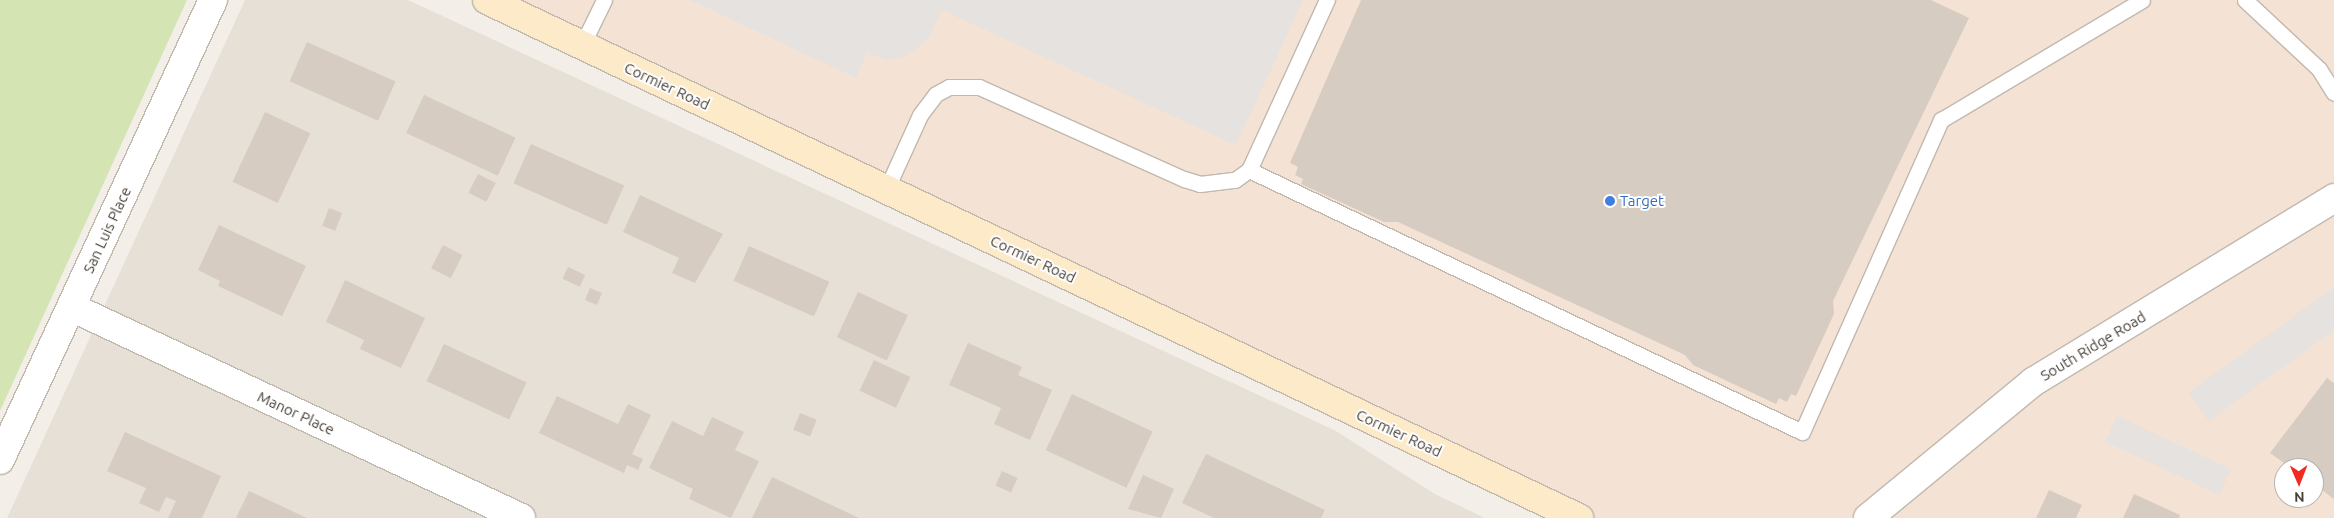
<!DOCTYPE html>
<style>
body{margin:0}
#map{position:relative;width:2334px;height:518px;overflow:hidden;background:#f3efe8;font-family:Ubuntu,sans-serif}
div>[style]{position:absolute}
.residential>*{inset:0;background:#e7e0d6}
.commercial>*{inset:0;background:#f4e3d4}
.green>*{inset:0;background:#d4e5b3}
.parking>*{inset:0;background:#e5e2e0;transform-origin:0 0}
.building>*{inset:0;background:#d7ccc1;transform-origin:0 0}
.roads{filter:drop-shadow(1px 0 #c1b8ae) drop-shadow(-1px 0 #c1b8ae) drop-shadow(0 1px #c1b8ae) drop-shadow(0 -1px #c1b8ae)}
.lane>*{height:15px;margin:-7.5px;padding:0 7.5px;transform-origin:7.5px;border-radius:7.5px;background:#fff}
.street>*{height:28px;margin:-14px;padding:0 14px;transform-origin:14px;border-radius:14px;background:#fff}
.secondary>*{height:28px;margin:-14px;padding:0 14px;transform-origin:14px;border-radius:14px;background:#fceac9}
.dots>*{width:14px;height:14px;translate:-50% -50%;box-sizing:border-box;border:2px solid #fff;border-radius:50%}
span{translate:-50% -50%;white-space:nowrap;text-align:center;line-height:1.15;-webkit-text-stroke:4px #fff;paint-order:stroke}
.street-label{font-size:15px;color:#463f37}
.shop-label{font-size:15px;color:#366cbe}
.left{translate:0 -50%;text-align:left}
.north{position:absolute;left:2274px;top:458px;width:50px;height:50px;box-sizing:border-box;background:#fff;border:1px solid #b5b2af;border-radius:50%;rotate:179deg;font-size:14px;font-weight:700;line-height:20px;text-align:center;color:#463f37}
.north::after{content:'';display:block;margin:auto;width:18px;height:22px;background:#ef2b23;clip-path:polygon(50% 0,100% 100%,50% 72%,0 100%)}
</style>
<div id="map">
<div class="residential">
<div style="clip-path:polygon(245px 0,408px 0,1336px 431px,1435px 494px,1485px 518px,7px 518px)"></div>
</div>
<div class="commercial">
<div style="clip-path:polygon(evenodd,487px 0,2334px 0,2334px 518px,1579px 518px,487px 0,2284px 468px,2314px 468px,2314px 498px,2284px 498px,2284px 468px)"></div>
</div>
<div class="green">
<div style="clip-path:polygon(0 0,187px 0,0 411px)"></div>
</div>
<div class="parking">
<div style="clip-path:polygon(690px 0,1303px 0,1236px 145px,942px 10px,929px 37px,909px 55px,887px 60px,867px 52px,856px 78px)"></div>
<div style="clip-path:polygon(2334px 287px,2334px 330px,2209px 421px,2188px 393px)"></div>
<div style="left:2117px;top:416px;width:126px;height:28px;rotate:25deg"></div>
</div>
<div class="building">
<div style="clip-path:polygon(1361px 0,1931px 0,1969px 18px,1833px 301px,1834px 314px,1796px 396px,1791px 394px,1787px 402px,1779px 398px,1776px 404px,1693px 365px,1685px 355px,1398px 222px,1384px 222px,1301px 184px,1303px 179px,1295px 175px,1298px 167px,1290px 163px)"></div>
<div style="left:307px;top:42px;width:97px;height:43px;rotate:24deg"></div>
<div style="left:424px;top:95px;width:101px;height:42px;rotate:25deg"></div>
<div style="left:265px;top:112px;width:50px;height:77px;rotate:25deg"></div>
<div style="left:531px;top:144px;width:102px;height:43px;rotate:24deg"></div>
<div style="left:478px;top:174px;width:20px;height:21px;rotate:27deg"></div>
<div style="clip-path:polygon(640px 195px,723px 234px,695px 283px,672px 273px,679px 258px,623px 232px)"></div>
<div style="left:329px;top:208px;width:14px;height:19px;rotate:21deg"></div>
<div style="clip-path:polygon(219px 225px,306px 266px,282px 316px,218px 286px,220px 281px,198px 270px)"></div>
<div style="left:443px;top:245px;width:22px;height:26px;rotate:27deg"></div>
<div style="left:749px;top:246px;width:88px;height:38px;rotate:24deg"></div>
<div style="left:568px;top:267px;width:19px;height:13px;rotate:25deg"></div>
<div style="clip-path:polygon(345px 280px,425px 318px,401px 368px,360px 349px,364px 340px,326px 322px)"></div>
<div style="left:590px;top:288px;width:13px;height:13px;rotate:23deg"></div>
<div style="left:858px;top:292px;width:55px;height:50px;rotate:25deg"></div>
<div style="clip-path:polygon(968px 343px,1022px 367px,1018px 375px,1052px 390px,1030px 440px,994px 424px,1001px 408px,949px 385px)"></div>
<div style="left:444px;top:344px;width:91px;height:41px;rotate:25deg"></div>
<div style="left:874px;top:360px;width:40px;height:34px;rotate:25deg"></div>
<div style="clip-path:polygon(2327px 378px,2334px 383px,2334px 499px,2314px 484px,2314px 468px,2291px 468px,2270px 453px)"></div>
<div style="left:1072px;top:394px;width:89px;height:62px;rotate:25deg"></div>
<div style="clip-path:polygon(557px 396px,618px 424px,628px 404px,651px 415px,632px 454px,643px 459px,638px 470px,627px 465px,624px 473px,539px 433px)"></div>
<div style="left:800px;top:413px;width:18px;height:18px;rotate:22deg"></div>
<div style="clip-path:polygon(712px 417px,744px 432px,735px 450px,759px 461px,731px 518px,689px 499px,693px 489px,649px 468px,672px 421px,703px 436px)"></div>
<div style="clip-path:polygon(125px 432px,221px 476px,202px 518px,168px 518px,176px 501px,166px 497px,159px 512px,139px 503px,146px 488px,107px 471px)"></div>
<div style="clip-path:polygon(1206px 454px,1325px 510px,1321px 518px,1214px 518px,1182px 503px)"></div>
<div style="left:1002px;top:471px;width:17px;height:16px;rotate:24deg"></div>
<div style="clip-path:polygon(1143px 475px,1174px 489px,1161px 518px,1128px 509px)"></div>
<div style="clip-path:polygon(772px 477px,859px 518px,752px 518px)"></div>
<div style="clip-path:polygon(2049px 490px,2082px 505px,2076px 518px,2036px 518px)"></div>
<div style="clip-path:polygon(249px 491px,307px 518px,236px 518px)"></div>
<div style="clip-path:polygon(2134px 494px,2180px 515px,2179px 518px,2123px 518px)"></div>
</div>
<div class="roads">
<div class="lane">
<div style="left:2245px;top:0;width:101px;rotate:43deg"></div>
<div style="left:2319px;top:69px;width:28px;rotate:58deg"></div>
<div style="left:582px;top:45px;width:50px;rotate:-63.9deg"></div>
<div style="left:1249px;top:170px;width:612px;rotate:25.35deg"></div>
<div style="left:1802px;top:432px;width:342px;rotate:-66deg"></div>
<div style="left:1941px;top:120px;width:234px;rotate:-30.8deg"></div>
<div style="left:886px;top:190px;width:82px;rotate:-65.6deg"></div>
<div style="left:920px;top:115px;width:26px;rotate:-53deg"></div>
<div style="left:936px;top:94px;width:15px;rotate:-28deg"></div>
<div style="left:949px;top:87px;width:30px"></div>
<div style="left:979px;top:87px;width:225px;rotate:24.2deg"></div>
<div style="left:1184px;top:179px;width:17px;rotate:17deg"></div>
<div style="left:1200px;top:184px;width:35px;rotate:-7deg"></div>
<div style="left:1235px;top:180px;width:17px;rotate:-36deg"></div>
<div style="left:1249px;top:170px;width:187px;rotate:-65.4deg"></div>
</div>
<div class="street">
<div style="left:71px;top:307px;width:497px;rotate:25.1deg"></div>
<div style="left:0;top:460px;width:507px;rotate:-65.15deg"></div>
<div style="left:1868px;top:518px;width:214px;rotate:-39.5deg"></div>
<div style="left:2033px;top:382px;width:353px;rotate:-31.4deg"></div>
</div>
<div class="secondary">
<div style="left:487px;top:0;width:1209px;rotate:25.38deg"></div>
</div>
</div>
<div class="dots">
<div style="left:1610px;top:201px;background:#3f7fe0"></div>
</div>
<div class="street-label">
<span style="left:667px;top:86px;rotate:25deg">Cormier Road</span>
<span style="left:107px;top:230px;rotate:-65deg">San Luis Place</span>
<span style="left:1033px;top:259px;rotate:25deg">Cormier Road</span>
<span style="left:2093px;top:346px;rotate:-31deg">South Ridge Road</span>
<span style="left:296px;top:413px;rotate:25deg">Manor Place</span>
<span style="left:1399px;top:433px;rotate:25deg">Cormier Road</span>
</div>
<div class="shop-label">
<span class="left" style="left:1620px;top:201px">Target</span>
</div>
<div class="north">N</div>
</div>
